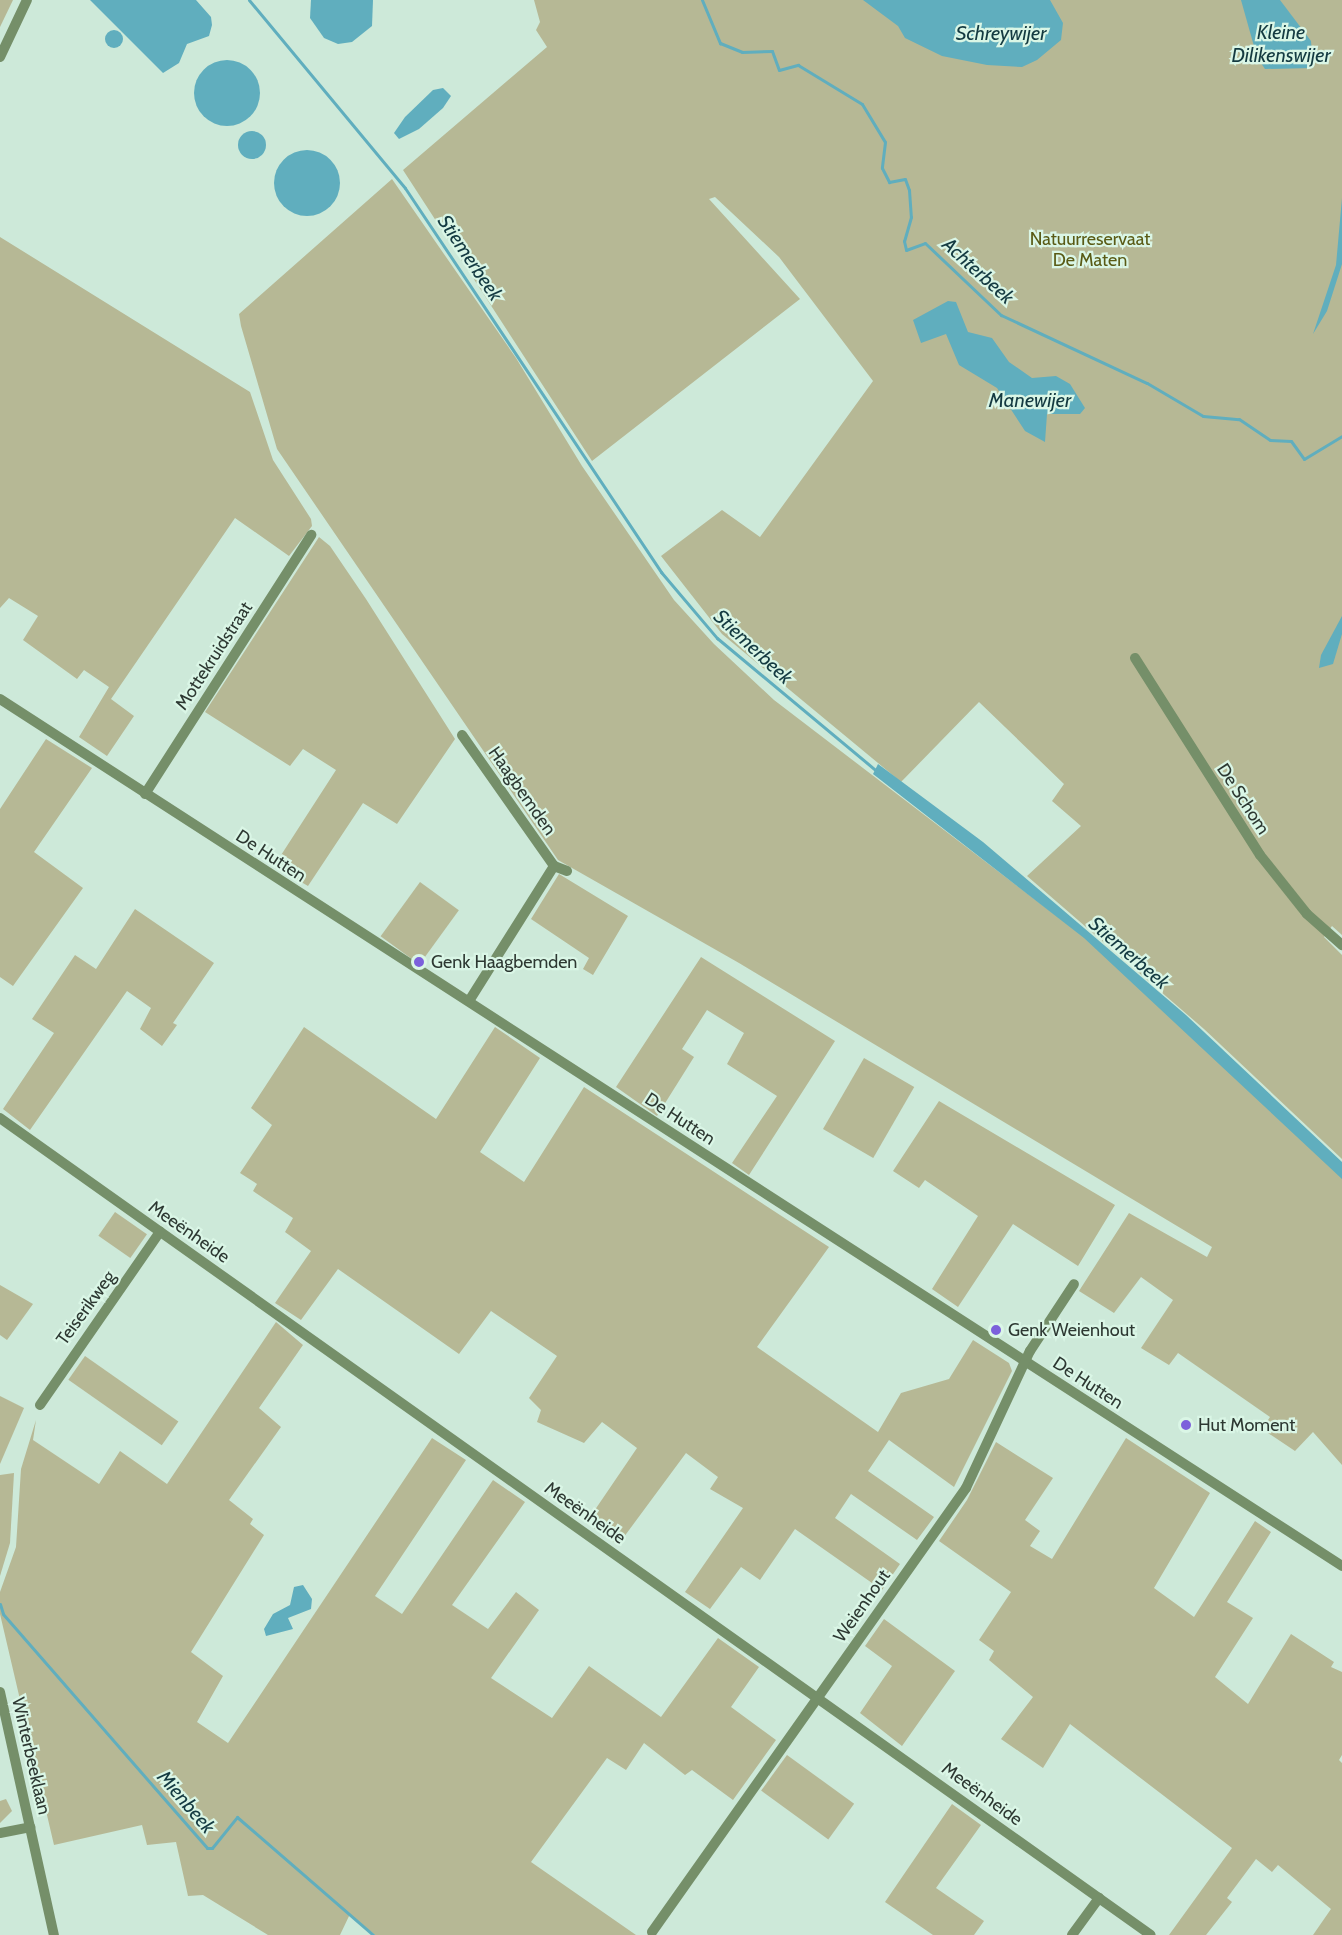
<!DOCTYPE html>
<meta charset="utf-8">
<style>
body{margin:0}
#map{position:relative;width:1342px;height:1935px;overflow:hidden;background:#cde9d9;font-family:Cabin,sans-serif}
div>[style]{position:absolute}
.green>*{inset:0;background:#b6b895;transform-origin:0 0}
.water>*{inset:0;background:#60aebe}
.round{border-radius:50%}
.stream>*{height:3px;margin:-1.5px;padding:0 1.5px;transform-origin:1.5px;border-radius:1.5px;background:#60aebe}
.street>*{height:10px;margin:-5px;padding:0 5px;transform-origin:5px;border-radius:5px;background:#758f69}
.dots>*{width:16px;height:16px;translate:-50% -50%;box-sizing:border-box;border:3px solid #daf6e6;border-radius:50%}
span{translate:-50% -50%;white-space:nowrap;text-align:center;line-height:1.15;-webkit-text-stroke:4.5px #daf6e6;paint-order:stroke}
.park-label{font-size:18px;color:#595a15}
.street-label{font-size:18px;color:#2d3832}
.poi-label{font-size:18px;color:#2d3832}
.left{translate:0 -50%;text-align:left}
.water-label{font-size:20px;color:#143a41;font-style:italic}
</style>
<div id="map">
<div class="green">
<div style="clip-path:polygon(0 0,13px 0,0 27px)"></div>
<div style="clip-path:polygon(534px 0,1342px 0,1342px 935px,1332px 926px,1324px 937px,1342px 955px,1342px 1159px,1204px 1029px,1027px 876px,1081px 826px,1052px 801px,1064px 784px,979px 702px,901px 782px,722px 634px,661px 556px,722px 510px,760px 537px,873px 381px,779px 257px,715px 197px,709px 199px,800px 299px,592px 461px,403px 170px,547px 47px,536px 30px,540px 22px)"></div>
<div style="clip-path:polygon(392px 179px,516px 358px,582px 466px,674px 600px,714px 644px,774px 700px,1088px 940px,1342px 1176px,1342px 1465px,1313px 1432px,1295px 1451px,1262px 1429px,1270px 1417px,1178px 1353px,1169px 1365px,1141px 1348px,1173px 1300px,1141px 1277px,1114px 1313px,1079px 1291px,1129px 1213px,1207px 1257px,1212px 1247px,739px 963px,558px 860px,277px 449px,241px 326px,239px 314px)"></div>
<div style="clip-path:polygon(0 237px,250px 392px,273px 460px,311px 519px,312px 526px,289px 556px,235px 518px,111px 699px,134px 716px,107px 756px,79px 737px,109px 687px,84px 670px,77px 679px,23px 640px,38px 616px,9px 598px,0 608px)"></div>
<div style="clip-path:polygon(319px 537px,330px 546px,366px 599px,455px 739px,397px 824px,363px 803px,308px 886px,274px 866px,336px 770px,303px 749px,290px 766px,205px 712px)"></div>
<div style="clip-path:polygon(46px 739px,92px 768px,34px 852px,83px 888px,13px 986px,0 977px,0 809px)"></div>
<div style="clip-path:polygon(559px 874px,628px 916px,593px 975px,583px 969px,589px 958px,531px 919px)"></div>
<div style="left:420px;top:882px;width:48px;height:67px;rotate:36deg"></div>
<div style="clip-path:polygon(135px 909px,214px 963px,173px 1023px,177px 1025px,162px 1046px,140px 1029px,151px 1008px,127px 991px,30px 1130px,3px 1109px,54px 1033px,32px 1019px,75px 955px,96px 969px)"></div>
<div style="clip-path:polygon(701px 957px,835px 1041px,749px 1175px,732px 1163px,777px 1096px,727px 1064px,744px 1033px,707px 1010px,682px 1049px,694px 1057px,657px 1116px,616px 1087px)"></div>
<div style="clip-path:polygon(304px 1027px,436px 1119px,495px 1027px,540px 1058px,480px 1152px,524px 1182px,584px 1087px,829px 1247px,757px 1347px,878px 1432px,901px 1393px,949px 1379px,973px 1340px,1009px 1363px,1012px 1371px,954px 1487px,889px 1440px,868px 1471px,934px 1517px,917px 1540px,851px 1494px,835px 1518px,900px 1564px,882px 1590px,795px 1529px,760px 1580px,741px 1567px,710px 1609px,685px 1592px,743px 1508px,710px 1489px,718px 1477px,686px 1453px,618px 1545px,586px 1523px,637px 1448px,602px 1422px,584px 1443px,537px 1422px,541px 1410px,529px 1398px,557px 1356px,491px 1311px,459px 1354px,338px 1269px,301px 1320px,275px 1303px,311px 1251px,285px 1232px,293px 1218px,253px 1191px,257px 1184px,240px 1173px,272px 1125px,251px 1108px)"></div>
<div style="left:864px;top:1058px;width:58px;height:82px;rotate:30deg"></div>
<div style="clip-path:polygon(939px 1101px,1115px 1205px,1078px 1266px,1013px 1224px,958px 1307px,932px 1289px,978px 1216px,925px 1180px,919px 1188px,893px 1171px)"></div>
<div style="left:115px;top:1212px;width:39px;height:29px;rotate:35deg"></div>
<div style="clip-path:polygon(0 1285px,33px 1304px,7px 1340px,0 1335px)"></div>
<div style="clip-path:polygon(276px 1322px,303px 1345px,259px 1408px,281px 1427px,229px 1500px,253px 1519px,250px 1524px,264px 1535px,191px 1652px,223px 1676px,197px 1722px,228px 1743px,432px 1438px,466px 1460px,375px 1596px,402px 1614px,493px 1480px,525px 1502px,452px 1605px,488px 1629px,516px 1592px,539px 1610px,491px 1678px,552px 1718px,589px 1666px,661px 1717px,718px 1638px,759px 1667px,731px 1707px,776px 1740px,733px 1800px,692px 1770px,685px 1775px,644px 1743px,626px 1770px,607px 1758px,531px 1862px,636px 1935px,375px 1935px,350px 1914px,340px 1935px,268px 1935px,203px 1895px,188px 1896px,176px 1842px,147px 1845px,142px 1825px,54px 1845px,0 1614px,0 1592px,16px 1547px,21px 1469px,36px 1420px,33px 1440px,99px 1484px,120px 1451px,167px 1484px)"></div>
<div style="left:85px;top:1356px;width:114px;height:29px;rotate:35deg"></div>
<div style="clip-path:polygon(0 1396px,24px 1408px,0 1464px)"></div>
<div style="clip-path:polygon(1126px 1438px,1210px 1493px,1154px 1588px,1194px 1617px,1255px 1521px,1271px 1532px,1227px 1602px,1253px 1618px,1215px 1677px,1248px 1704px,1291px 1634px,1334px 1662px,1331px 1667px,1342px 1672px,1342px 1755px,1339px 1760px,1342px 1763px,1342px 1935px,1313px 1935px,1331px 1909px,1278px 1865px,1272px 1872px,1256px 1859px,1227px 1898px,1232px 1902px,1206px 1935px,1169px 1935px,1232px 1848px,1070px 1724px,1043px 1768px,1001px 1739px,1033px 1697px,989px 1660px,994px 1651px,979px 1640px,1011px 1592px,939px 1541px,967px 1500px,996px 1442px,1053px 1478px,1025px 1520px,1040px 1531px,1030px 1546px,1052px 1559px)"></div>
<div style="clip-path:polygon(14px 1473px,10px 1543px,0 1576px,0 1475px)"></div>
<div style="clip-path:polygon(884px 1619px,955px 1671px,902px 1746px,860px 1713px,892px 1666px,865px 1646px)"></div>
<div style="left:787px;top:1755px;width:83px;height:44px;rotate:36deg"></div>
<div style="clip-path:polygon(6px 1799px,12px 1811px,0 1823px,0 1801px)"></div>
<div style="clip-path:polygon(952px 1804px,981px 1825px,936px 1888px,984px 1921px,974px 1935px,933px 1935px,885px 1902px)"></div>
</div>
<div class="water">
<div style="clip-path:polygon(90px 0,196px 0,211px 17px,212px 25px,209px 36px,187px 44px,179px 63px,163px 73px)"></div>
<div style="clip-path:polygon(311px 0,373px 0,372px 26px,352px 42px,338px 44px,324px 38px,310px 18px)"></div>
<div style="clip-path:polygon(863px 0,1050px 0,1063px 23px,1061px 40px,1037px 60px,1022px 67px,987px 65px,942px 56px,905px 38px,898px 26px)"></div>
<div style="clip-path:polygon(1241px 0,1280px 0,1311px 41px,1313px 68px,1265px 69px,1257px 57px)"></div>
<div class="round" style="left:105px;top:30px;width:18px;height:18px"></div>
<div class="round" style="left:194px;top:60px;width:66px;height:66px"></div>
<div style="clip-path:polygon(443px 88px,451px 96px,443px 108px,419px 129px,399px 139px,394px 133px,405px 117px,433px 90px)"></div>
<div class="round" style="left:238px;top:131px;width:28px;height:28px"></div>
<div class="round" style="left:274px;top:150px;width:66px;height:66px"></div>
<div style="clip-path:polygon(1342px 198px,1342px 264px,1327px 311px,1313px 334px,1336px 265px)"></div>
<div style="clip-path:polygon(948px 301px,956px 302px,968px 332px,992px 338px,1009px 362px,1032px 378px,1056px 376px,1070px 384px,1085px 408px,1080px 414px,1047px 414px,1045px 442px,1025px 431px,997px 388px,959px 365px,946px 334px,921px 343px,913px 320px)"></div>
<div style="clip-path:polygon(1342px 616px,1342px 634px,1333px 664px,1319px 668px,1321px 655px)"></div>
<div style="clip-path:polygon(878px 764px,983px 842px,1186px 1015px,1342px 1162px,1342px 1179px,1084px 938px,873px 774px)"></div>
<div style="clip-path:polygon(303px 1585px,312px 1599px,311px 1609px,288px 1618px,293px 1629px,266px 1636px,264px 1629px,273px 1614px,290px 1605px,294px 1587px)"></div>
</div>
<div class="stream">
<div style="left:249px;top:0;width:244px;rotate:50.3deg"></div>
<div style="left:405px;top:188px;width:462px;rotate:56.3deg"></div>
<div style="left:661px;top:572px;width:87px;rotate:49.7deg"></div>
<div style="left:717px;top:638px;width:209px;rotate:39.8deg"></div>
<div style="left:702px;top:0;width:47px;rotate:67.3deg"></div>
<div style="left:720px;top:43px;width:24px;rotate:22deg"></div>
<div style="left:742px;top:52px;width:30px;rotate:-2deg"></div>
<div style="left:772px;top:51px;width:20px;rotate:70deg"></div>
<div style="left:779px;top:70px;width:20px;rotate:-15deg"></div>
<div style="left:798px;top:65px;width:75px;rotate:31.4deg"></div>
<div style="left:862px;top:104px;width:44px;rotate:58.8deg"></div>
<div style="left:885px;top:142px;width:26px;rotate:97deg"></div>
<div style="left:882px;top:168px;width:16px;rotate:63deg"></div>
<div style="left:889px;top:182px;width:16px;rotate:-11deg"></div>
<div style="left:905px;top:179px;width:12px;rotate:70deg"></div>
<div style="left:909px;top:190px;width:27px;rotate:86deg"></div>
<div style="left:911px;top:217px;width:25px;rotate:106deg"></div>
<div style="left:904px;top:241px;width:9px;rotate:77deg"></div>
<div style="left:906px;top:250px;width:20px;rotate:-20deg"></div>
<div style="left:925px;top:243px;width:105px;rotate:43.5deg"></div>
<div style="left:1001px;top:315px;width:161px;rotate:25deg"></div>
<div style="left:1147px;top:383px;width:65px;rotate:30.5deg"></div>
<div style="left:1203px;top:416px;width:36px;rotate:5deg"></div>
<div style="left:1239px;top:419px;width:37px;rotate:34deg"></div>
<div style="left:1270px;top:440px;width:21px;rotate:3deg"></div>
<div style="left:1291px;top:441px;width:22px;rotate:54deg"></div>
<div style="left:1304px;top:459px;width:44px;rotate:-31.2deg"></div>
<div style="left:0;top:1604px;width:10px;rotate:73deg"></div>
<div style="left:3px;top:1614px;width:310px;rotate:48.9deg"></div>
<div style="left:207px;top:1848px;width:5px"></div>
<div style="left:212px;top:1848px;width:40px;rotate:-51deg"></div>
<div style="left:237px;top:1817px;width:180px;rotate:40.9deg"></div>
</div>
<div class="street">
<div style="left:0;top:57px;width:63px;rotate:-64.7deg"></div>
<div style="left:1135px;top:658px;width:233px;rotate:57.6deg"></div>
<div style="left:1260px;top:855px;width:75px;rotate:51.5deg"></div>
<div style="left:1307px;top:914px;width:47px;rotate:41.5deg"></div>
<div style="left:0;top:699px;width:1598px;rotate:32.86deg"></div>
<div style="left:462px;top:735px;width:160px;rotate:54.9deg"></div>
<div style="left:554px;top:866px;width:14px;rotate:21deg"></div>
<div style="left:145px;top:794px;width:308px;rotate:-57.3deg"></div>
<div style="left:469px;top:1001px;width:160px;rotate:-57.8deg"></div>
<div style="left:0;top:1118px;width:1411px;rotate:35.37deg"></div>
<div style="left:40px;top:1405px;width:211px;rotate:-55.3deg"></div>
<div style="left:0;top:1692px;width:249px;rotate:77.5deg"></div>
<div style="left:0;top:1833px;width:31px;rotate:-11deg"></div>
<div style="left:652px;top:1932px;width:544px;rotate:-54.73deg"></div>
<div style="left:966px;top:1488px;width:151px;rotate:-65deg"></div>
<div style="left:1030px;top:1351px;width:80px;rotate:-56.7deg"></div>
<div style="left:1072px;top:1935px;width:46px;rotate:-53.9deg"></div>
</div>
<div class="dots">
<div style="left:419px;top:962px;background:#7c60db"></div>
<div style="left:996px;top:1330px;background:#7c60db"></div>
<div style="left:1186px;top:1425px;background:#7c60db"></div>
</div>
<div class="park-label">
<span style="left:1090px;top:250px">Natuurreservaat<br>De Maten</span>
</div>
<div class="street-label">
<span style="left:214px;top:656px;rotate:-57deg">Mottekruidstraat</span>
<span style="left:522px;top:791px;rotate:55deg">Haagbemden</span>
<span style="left:1243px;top:799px;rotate:57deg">De Schom</span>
<span style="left:271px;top:856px;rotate:33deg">De Hutten</span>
<span style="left:680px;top:1119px;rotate:33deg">De Hutten</span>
<span style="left:189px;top:1232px;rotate:35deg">Meeënheide</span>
<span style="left:86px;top:1308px;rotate:-54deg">Teiserikweg</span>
<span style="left:1088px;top:1383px;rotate:33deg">De Hutten</span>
<span style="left:585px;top:1513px;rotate:35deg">Meeënheide</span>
<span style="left:862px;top:1606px;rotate:-55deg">Weienhout</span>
<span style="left:31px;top:1756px;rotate:77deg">Winterbeeklaan</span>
<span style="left:982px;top:1794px;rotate:36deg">Meeënheide</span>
</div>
<div class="poi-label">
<span class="left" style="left:431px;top:962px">Genk Haagbemden</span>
<span class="left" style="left:1008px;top:1330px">Genk Weienhout</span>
<span class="left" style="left:1198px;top:1425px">Hut Moment</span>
</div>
<div class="water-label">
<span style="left:1281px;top:44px">Kleine<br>Dilikenswijer</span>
<span style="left:1001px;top:33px">Schreywijer</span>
<span style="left:470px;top:258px;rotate:56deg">Stiemerbeek</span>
<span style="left:978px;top:271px;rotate:42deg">Achterbeek</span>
<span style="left:1030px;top:400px">Manewijer</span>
<span style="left:753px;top:647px;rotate:43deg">Stiemerbeek</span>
<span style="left:1129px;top:953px;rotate:41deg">Stiemerbeek</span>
<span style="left:186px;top:1802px;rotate:49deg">Mienbeek</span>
</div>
</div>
